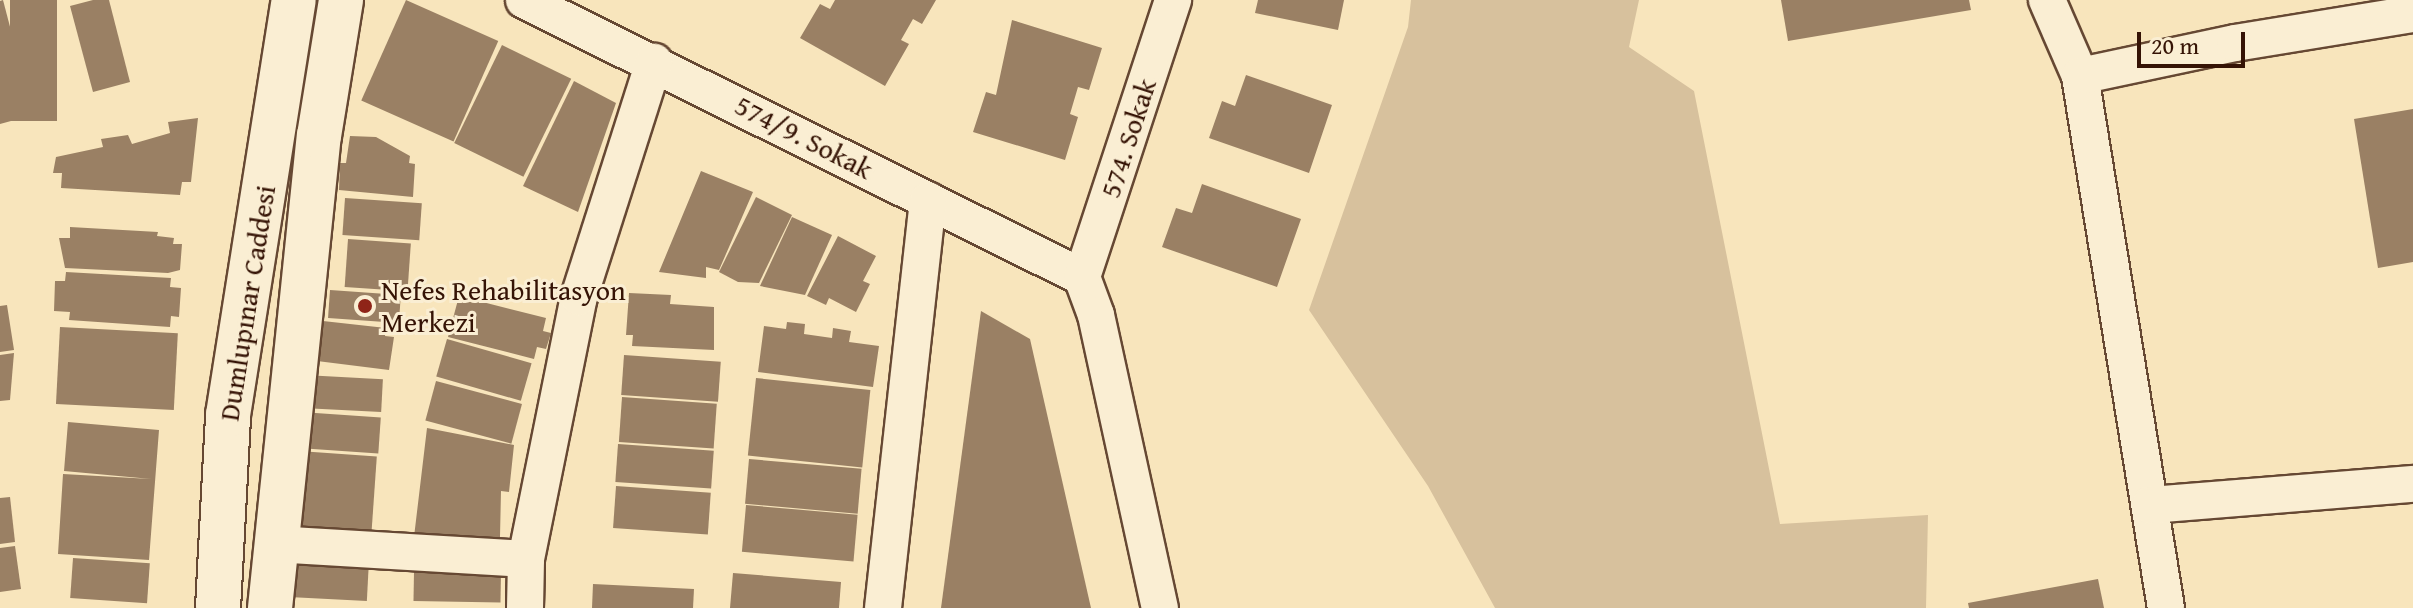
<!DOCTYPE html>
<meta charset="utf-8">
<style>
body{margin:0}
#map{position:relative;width:2413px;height:608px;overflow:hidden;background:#f8e5bc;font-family:"Gentium Book Plus",serif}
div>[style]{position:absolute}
.green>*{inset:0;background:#d7c19d}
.building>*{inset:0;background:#9a8064;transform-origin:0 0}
.roads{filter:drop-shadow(2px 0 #664833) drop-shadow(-2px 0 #664833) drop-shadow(0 2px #664833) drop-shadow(0 -2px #664833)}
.street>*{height:36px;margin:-18px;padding:0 18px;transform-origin:18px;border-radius:18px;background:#faeed3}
.secondary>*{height:44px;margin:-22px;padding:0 22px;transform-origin:22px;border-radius:22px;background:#faeed3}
.dots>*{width:22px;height:22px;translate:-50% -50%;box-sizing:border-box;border:4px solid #faeed3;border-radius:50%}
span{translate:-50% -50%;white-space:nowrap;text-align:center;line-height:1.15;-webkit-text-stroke:6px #faeed3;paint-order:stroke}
.street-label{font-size:28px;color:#351305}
.poi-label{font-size:28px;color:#351305}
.left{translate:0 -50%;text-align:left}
.scale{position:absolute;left:2137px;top:32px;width:108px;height:36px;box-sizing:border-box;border:4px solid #351305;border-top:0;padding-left:10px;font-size:24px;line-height:28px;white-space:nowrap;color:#351305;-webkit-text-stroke:6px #faeed3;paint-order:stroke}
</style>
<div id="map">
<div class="green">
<div style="clip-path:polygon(1411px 0,1639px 0,1629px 47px,1694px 91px,1780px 524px,1928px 515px,1926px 608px,1495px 608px,1428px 486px,1309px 310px,1408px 27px)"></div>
</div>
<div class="building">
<div style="clip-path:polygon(3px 0,33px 115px,0 124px,0 1px)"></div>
<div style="left:10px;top:0;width:47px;height:121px"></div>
<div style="clip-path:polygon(93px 0,109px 0,130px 82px,93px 92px,70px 6px)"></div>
<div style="left:406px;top:0;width:101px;height:110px;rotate:24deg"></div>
<div style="clip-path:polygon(835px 0,936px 0,922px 24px,913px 19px,901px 40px,909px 44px,885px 86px,800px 38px,820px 4px,830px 9px)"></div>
<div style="clip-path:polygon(1258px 0,1344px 0,1338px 30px,1255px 13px)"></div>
<div style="clip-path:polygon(1781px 0,1969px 0,1971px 10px,1788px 41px)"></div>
<div style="clip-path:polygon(1012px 20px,1102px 48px,1089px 90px,1078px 87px,1070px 114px,1078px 117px,1065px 160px,973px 132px,986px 92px,996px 95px)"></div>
<div style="left:502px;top:45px;width:77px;height:109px;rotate:26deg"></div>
<div style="clip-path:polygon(1246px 75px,1332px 105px,1309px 173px,1209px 138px,1222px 101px,1235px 106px)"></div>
<div style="clip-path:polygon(574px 81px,616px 103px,578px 212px,523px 186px)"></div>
<div style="clip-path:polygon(2413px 109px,2413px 262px,2378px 268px,2354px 119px)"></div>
<div style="clip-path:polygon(198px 118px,191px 182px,182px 182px,180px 195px,61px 188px,62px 173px,53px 173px,56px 157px,103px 147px,101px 139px,128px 135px,132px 144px,170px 133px,168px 122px)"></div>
<div style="clip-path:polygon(350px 136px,376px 137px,410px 156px,409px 163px,415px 164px,413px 197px,339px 190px,340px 163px,346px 163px)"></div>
<div style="clip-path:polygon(701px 171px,753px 192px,719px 270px,706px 267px,706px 278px,659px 272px)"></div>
<div style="clip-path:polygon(1202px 184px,1301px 219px,1277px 287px,1162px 247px,1176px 208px,1192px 213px)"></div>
<div style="clip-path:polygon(756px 197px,792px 215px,759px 283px,738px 282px,719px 272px)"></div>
<div style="left:345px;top:198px;width:77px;height:37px;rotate:4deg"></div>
<div style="clip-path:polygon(792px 217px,832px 235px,805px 295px,760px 286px)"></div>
<div style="clip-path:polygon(70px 227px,158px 232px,157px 236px,174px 238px,173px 244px,182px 244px,180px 270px,168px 273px,65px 268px,59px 238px,70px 238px)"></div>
<div style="clip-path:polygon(838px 236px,876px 256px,863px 281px,870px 284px,856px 312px,829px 298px,826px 305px,807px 296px)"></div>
<div style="left:348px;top:239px;width:63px;height:48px;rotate:4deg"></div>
<div style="clip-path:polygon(66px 272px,171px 278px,170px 287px,181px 288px,179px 317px,171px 316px,170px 327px,69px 320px,70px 312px,54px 311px,55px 281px,65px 281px)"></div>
<div style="left:330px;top:290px;width:71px;height:28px;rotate:4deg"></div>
<div style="clip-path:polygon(629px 293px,671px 295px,670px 304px,714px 307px,714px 350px,632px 346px,633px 335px,626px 335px)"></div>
<div style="clip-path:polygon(459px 296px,546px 318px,543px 331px,551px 333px,546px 349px,537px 347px,534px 359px,448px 337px)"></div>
<div style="clip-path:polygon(7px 305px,14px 350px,0 352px,0 306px)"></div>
<div style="clip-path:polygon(981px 311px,1030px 339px,1091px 608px,941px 608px)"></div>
<div style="clip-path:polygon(323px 321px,386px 328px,385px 336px,394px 337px,389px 370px,309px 360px,313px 327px,322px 328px)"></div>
<div style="clip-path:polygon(787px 322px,805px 324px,804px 334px,832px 338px,833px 328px,851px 331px,849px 342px,879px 346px,873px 387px,758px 372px,764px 326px,786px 329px)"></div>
<div style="left:60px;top:327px;width:118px;height:77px;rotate:3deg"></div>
<div style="left:447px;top:339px;width:88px;height:39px;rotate:16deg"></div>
<div style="clip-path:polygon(14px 353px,10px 400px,0 401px,0 355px)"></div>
<div style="left:624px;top:355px;width:97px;height:40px;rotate:4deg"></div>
<div style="left:304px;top:375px;width:79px;height:33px;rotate:3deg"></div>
<div style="left:756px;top:378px;width:115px;height:78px;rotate:6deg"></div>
<div style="left:436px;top:381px;width:89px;height:41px;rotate:15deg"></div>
<div style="left:622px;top:397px;width:95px;height:45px;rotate:4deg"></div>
<div style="left:301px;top:412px;width:80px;height:36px;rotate:4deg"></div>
<div style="clip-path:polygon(68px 422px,159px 430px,149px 560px,58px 554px,63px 474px,151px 479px,64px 471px)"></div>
<div style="clip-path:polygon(427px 428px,514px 445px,509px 492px,501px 491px,500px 537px,414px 537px)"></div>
<div style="left:618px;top:444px;width:96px;height:38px;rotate:4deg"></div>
<div style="left:299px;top:451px;width:78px;height:78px;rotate:4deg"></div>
<div style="left:749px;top:459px;width:113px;height:45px;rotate:5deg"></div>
<div style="left:616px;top:486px;width:95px;height:42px;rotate:4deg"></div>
<div style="clip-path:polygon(10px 497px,15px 542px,0 544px,0 498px)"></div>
<div style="left:746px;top:505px;width:112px;height:47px;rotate:5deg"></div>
<div style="clip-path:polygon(15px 546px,21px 589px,0 592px,0 548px)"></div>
<div style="left:73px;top:558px;width:77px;height:40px;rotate:4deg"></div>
<div style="left:291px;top:558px;width:78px;height:39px;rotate:3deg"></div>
<div style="left:414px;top:572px;width:87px;height:29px;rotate:1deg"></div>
<div style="clip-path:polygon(733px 573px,841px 582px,839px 608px,730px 608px)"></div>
<div style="clip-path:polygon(2098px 579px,2104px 608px,1969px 608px,1968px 603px)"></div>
<div style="clip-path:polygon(593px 584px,694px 589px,693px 608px,592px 608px)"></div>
</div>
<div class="roads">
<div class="street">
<div style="left:524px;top:0;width:623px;rotate:26.4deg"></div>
<div style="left:2047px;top:0;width:83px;rotate:66.5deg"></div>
<div style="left:2080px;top:76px;width:539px;rotate:80.82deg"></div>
<div style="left:2080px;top:76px;width:158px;rotate:-12deg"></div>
<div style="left:2235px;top:43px;width:180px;rotate:-9.3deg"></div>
<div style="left:1082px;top:277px;width:40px;rotate:69.8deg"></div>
<div style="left:1096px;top:315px;width:300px;rotate:77.7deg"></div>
<div style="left:1082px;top:277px;width:292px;rotate:-71.8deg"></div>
<div style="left:2150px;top:505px;width:264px;rotate:-4.6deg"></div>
<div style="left:275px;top:544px;width:251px;rotate:3.4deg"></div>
<div style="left:525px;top:608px;width:49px;rotate:-88.8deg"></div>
<div style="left:526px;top:559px;width:267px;rotate:-78.6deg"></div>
<div style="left:579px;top:297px;width:247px;rotate:-72.3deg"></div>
<div style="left:883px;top:608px;width:410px;rotate:-83.7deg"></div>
</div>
<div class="secondary">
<div style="left:218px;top:608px;width:193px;rotate:-87deg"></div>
<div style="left:228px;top:415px;width:420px;rotate:-81deg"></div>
<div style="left:270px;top:608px;width:475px;rotate:-84.1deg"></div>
<div style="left:319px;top:136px;width:138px;rotate:-80.8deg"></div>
</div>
</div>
<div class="dots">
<div style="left:365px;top:306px;background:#8f2418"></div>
</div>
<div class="street-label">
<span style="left:804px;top:137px;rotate:27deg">574/9. Sokak</span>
<span style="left:1128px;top:138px;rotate:-72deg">574. Sokak</span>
<span style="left:247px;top:303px;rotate:-81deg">Dumlupınar Caddesi</span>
</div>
<div class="poi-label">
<span class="left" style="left:381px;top:306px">Nefes Rehabilitasyon<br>Merkezi</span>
</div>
<div class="scale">20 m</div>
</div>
